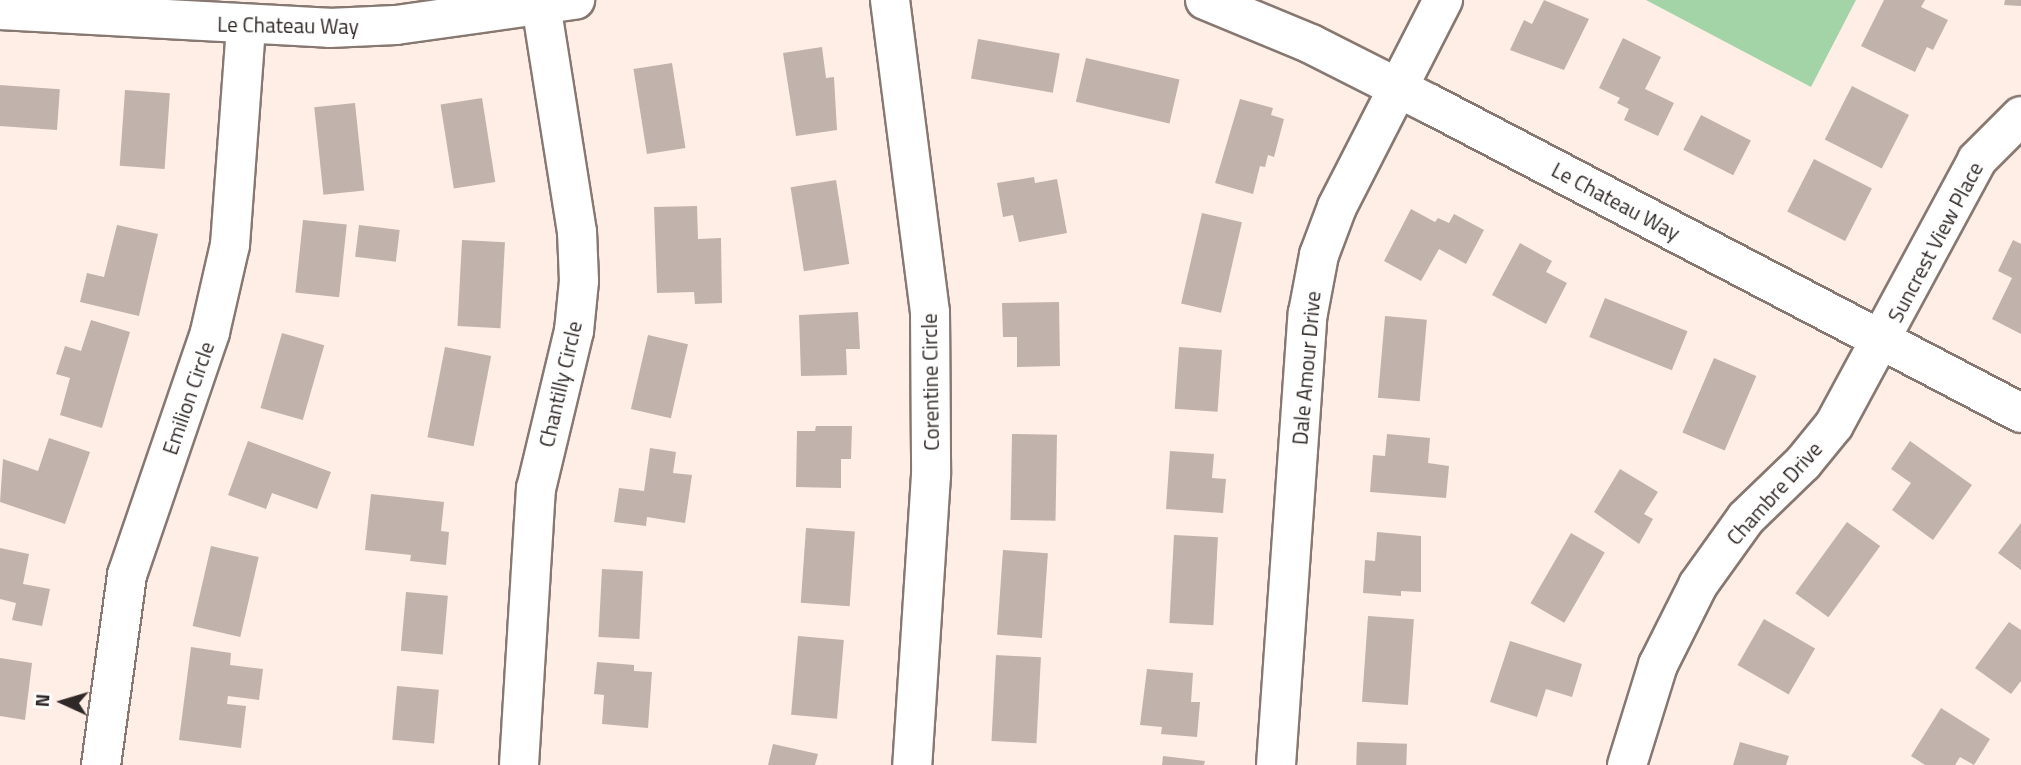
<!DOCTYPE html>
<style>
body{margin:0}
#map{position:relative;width:2021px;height:765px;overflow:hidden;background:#ffeee6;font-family:"Titillium Web",sans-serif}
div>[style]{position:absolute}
.green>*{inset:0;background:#a3d4a7}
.building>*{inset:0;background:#c2b2ac;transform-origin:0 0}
.roads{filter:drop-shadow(2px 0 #877871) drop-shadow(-2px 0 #877871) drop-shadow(0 2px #877871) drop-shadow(0 -2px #877871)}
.minor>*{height:38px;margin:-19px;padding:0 19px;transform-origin:19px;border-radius:19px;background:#fff}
span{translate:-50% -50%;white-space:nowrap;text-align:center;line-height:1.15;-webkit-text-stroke:7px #fff;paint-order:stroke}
.street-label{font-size:21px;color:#2f2826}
.north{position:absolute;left:28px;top:667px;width:70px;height:70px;-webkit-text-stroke:5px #fff;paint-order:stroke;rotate:274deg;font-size:19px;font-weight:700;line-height:28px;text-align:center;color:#2f2826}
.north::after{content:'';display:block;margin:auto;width:24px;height:32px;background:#2f2826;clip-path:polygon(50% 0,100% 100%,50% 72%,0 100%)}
</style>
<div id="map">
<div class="green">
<div style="clip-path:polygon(1646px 0,1856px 0,1811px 87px)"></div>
</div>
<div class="building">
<div style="clip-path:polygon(1544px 0,1589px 19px,1564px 70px,1510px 50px,1524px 20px,1532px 24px)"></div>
<div style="clip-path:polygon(1884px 0,1925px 0,1921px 7px,1948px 20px,1933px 50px,1927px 47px,1915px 72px,1861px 46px)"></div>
<div style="clip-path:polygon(2005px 0,2021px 0,2021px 6px,2004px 5px)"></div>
<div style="clip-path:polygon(1623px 38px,1661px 57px,1645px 89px,1674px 103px,1658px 136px,1624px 120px,1629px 109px,1617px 103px,1620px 98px,1599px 88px)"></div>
<div style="left:978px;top:39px;width:83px;height:40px;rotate:10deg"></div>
<div style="clip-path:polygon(822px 47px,826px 78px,834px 77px,837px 130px,796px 136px,783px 53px)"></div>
<div style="left:1086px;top:58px;width:96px;height:45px;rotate:13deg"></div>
<div style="left:672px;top:63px;width:86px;height:39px;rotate:81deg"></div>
<div style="left:0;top:85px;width:60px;height:41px;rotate:4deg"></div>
<div style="left:1852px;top:86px;width:64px;height:60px;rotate:27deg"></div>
<div style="left:125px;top:90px;width:45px;height:76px;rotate:4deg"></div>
<div style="left:482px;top:98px;width:85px;height:42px;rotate:81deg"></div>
<div style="clip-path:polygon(1240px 99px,1273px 108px,1271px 115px,1284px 119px,1274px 157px,1268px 155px,1265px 167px,1260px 166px,1253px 194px,1215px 183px)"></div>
<div style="left:355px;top:103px;width:88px;height:41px;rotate:84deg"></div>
<div style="left:1701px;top:115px;width:56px;height:39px;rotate:27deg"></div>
<div style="left:1814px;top:159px;width:65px;height:59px;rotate:27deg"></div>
<div style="clip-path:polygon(1034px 177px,1035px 183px,1057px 179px,1067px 233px,1019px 242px,1013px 215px,1003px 217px,997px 183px)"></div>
<div style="left:836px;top:180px;width:85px;height:46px;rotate:81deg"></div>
<div style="clip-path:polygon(697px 206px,698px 239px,721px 238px,722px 303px,695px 304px,694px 292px,657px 293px,654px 207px)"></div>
<div style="clip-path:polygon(1411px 209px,1435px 222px,1438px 218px,1449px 223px,1454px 214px,1484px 230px,1466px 264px,1439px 249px,1421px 281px,1384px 261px)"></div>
<div style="left:1202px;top:213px;width:41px;height:93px;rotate:13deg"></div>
<div style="left:303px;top:220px;width:44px;height:73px;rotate:6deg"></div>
<div style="clip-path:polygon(117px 225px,158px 234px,139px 316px,80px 302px,87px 273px,104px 277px)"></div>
<div style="left:359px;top:225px;width:41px;height:32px;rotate:7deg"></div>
<div style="left:462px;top:240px;width:43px;height:86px;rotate:3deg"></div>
<div style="clip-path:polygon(2013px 240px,2021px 244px,2021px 334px,1992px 319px,2012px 278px,1998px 271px)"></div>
<div style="clip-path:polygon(1520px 243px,1552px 261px,1546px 272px,1567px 283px,1546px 324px,1492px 295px)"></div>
<div style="left:1605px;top:298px;width:89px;height:42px;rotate:22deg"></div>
<div style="clip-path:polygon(1059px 302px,1060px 366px,1017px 367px,1017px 337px,1003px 337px,1002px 303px)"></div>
<div style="clip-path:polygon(858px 312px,860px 349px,846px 349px,847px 375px,801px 376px,799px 315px)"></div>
<div style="left:1385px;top:316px;width:42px;height:82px;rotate:5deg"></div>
<div style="clip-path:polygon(91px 320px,130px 332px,102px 428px,60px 415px,70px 378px,56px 374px,65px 346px,81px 351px)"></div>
<div style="left:282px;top:333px;width:44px;height:78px;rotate:16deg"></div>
<div style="left:648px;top:335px;width:41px;height:76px;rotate:13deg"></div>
<div style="left:445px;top:347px;width:47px;height:92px;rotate:11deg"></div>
<div style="left:1179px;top:347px;width:43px;height:62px;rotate:4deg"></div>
<div style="left:1714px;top:358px;width:46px;height:81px;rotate:23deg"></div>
<div style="clip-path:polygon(816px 426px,852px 426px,851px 459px,841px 459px,841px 488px,796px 487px,797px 431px,815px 431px)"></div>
<div style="left:1012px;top:434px;width:45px;height:86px;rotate:1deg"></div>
<div style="clip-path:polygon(1387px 434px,1430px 438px,1428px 463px,1449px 466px,1446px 498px,1370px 492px,1373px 455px,1385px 456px)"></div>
<div style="clip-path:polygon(49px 438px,90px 452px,65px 524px,0 502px,3px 459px,38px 471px)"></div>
<div style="clip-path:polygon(248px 441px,331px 472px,317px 509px,272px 493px,266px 509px,228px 495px)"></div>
<div style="clip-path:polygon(1910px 441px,1972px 485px,1933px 540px,1892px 510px,1911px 483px,1891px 469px)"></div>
<div style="clip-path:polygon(650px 448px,676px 452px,673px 473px,692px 475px,685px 523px,647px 517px,646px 526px,614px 522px,619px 488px,644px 491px)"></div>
<div style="clip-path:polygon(1170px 451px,1214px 454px,1212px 478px,1226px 479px,1223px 513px,1166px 509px)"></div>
<div style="clip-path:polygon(1620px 469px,1658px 492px,1644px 514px,1653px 519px,1639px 544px,1594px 512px)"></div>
<div style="clip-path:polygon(371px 494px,444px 502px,441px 531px,449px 532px,446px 565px,410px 561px,411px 555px,365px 550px)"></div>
<div style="left:1847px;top:522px;width:41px;height:88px;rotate:36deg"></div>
<div style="clip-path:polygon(2021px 523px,2021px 570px,1998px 553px)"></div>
<div style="left:806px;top:528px;width:49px;height:75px;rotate:4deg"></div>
<div style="clip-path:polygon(1377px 532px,1421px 536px,1421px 592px,1401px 591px,1401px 596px,1363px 593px,1365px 560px,1375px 561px)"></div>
<div style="left:1571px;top:533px;width:39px;height:81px;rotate:30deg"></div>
<div style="left:1174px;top:535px;width:44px;height:88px;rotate:3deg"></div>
<div style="left:211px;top:546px;width:49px;height:82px;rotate:13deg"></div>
<div style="clip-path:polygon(0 548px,29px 554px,23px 584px,50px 589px,42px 626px,12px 620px,16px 603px,0 599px)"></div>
<div style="left:1003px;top:550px;width:45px;height:85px;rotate:4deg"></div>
<div style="left:602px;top:569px;width:41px;height:68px;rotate:3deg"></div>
<div style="left:406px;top:592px;width:42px;height:59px;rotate:5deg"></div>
<div style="left:1368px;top:616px;width:46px;height:86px;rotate:4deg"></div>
<div style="left:1764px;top:619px;width:59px;height:53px;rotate:30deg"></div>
<div style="clip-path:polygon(2009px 622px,2021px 630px,2021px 681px,2011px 694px,1975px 668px)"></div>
<div style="left:798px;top:636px;width:46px;height:79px;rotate:5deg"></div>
<div style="clip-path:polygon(1510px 641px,1582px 664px,1572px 697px,1546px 689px,1537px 717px,1490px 702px)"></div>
<div style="clip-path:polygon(191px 647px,231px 653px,230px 665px,263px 669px,259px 700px,228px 696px,227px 704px,246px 706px,241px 748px,179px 740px)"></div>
<div style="left:996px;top:655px;width:45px;height:86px;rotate:3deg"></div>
<div style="clip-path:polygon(0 658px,32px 663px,25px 720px,0 716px)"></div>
<div style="clip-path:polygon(597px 662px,634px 665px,634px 671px,652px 672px,648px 728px,602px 724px,604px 695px,594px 694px)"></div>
<div style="clip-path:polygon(1147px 669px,1193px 673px,1191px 702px,1200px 702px,1197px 737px,1161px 734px,1162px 727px,1140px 725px)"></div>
<div style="left:397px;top:686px;width:42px;height:54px;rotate:5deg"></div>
<div style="clip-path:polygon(1941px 708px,1990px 739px,1974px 765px,1960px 757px,1955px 765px,1925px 765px,1911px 756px)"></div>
<div style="left:1357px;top:742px;width:50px;height:23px;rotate:2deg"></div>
<div style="clip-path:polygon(1740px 742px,1789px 756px,1786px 765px,1733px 765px)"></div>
<div style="clip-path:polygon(773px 744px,818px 754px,815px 765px,768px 765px)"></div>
<div style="clip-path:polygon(1163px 756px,1205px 761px,1204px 765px,1162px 765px)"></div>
</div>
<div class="roads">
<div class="minor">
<div style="left:890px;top:0;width:315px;rotate:82.7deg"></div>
<div style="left:930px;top:312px;width:163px;rotate:89.6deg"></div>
<div style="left:931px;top:475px;width:291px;rotate:93.7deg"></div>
<div style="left:1205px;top:0;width:115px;rotate:22.5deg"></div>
<div style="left:1311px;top:44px;width:133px;rotate:26.8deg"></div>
<div style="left:1430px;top:104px;width:667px;rotate:27.6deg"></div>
<div style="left:0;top:10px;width:329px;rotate:3.1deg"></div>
<div style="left:329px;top:28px;width:67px;rotate:-2.6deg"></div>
<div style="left:396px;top:25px;width:181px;rotate:-8deg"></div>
<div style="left:101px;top:765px;width:192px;rotate:-82.2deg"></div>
<div style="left:127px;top:575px;width:257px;rotate:-71.1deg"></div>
<div style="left:210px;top:332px;width:89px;rotate:-77.1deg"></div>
<div style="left:230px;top:245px;width:220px;rotate:-85.8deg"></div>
<div style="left:519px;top:765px;width:277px;rotate:-86.5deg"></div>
<div style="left:536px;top:489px;width:163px;rotate:-76.5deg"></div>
<div style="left:574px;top:331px;width:50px;rotate:-84.3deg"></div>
<div style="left:579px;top:281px;width:49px;rotate:-92.3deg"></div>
<div style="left:577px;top:232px;width:230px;rotate:-99deg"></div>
<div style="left:1276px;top:765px;width:453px;rotate:-86deg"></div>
<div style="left:1308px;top:313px;width:59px;rotate:-79.3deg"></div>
<div style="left:1319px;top:255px;width:51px;rotate:-69.4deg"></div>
<div style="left:1337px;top:207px;width:233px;rotate:-62.9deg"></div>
<div style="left:1627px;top:765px;width:105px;rotate:-72.8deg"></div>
<div style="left:1658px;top:665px;width:89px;rotate:-63.4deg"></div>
<div style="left:1698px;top:585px;width:82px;rotate:-54.4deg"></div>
<div style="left:1746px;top:518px;width:79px;rotate:-44deg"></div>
<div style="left:1803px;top:463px;width:49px;rotate:-50.8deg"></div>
<div style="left:1834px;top:425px;width:301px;rotate:-61.6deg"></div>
<div style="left:1977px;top:160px;width:62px;rotate:-45deg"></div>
</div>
</div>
<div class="street-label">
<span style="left:288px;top:25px;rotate:1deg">Le Chateau Way</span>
<span style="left:1616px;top:201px;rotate:28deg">Le Chateau Way</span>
<span style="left:1935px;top:242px;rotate:-62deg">Suncrest View Place</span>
<span style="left:1306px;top:368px;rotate:-85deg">Dale Amour Drive</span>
<span style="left:930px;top:382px;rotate:-91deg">Corentine Circle</span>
<span style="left:560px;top:384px;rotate:-77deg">Chantilly Circle</span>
<span style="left:188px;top:398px;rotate:-71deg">Emilion Circle</span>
<span style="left:1774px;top:493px;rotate:-48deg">Chambre Drive</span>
</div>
<div class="north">N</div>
</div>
